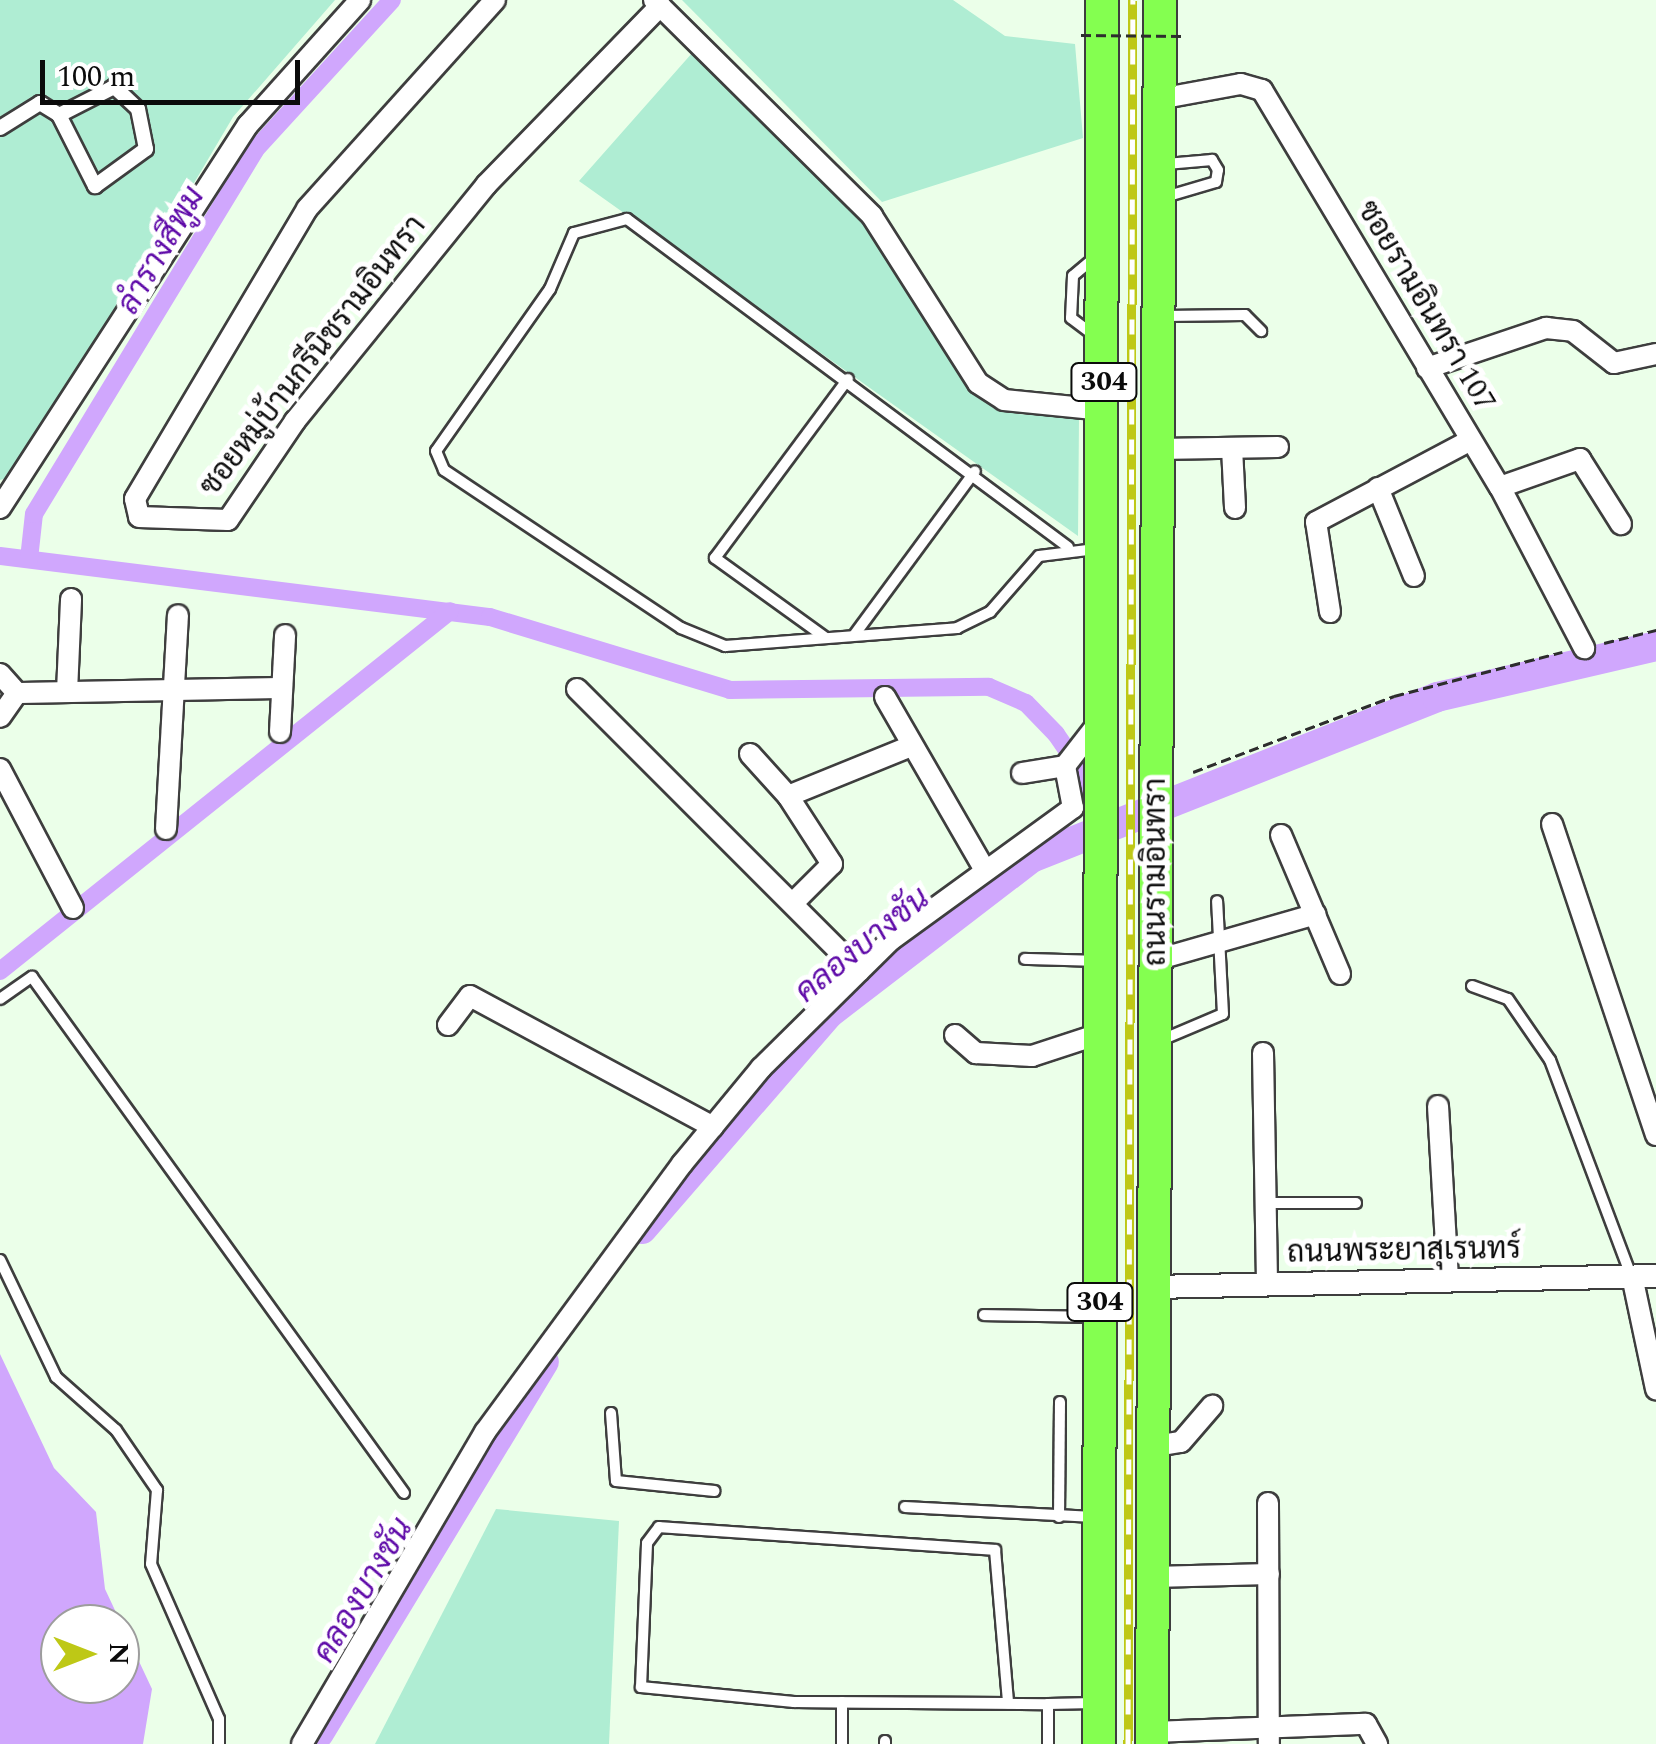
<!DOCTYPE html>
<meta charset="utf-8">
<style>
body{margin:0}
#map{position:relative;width:1656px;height:1744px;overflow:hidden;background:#ebffe9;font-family:Spectral,Sarabun,serif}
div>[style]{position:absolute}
.green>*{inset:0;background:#afedd3}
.water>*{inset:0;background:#d0a7fd}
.canal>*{height:18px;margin:-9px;padding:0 9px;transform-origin:9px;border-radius:9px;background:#d0a7fd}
.river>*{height:30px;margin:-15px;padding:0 15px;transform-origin:15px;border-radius:15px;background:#d0a7fd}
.path>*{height:2.5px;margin-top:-1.25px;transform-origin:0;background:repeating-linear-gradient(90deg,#2d2d2d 0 10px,transparent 0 15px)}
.roads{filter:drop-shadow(2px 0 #3e3e3e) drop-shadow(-2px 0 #3e3e3e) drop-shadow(0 2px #3e3e3e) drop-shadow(0 -2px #3e3e3e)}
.service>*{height:10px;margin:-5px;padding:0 5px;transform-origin:5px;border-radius:5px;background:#fff}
.pedestrian>*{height:14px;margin:-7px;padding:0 7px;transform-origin:7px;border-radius:7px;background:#fff}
.minor>*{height:20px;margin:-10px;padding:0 10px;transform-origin:10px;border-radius:10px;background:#fff}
.tertiary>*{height:22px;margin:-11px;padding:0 11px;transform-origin:11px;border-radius:11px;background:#fff}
.trunk>*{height:32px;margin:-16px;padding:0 16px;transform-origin:16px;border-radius:16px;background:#84ff50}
.rail>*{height:9px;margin-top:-4.5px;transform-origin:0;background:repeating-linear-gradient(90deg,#fff 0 15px,#bec816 0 30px);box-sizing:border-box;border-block:2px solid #bec816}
.path-bridge>*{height:2.5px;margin-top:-1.25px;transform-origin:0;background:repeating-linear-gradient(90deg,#2d2d2d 0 10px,transparent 0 15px)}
span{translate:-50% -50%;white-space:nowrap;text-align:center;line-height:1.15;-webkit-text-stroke:10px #fff;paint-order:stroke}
.shield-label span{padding:2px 8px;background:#fff;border:2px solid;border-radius:8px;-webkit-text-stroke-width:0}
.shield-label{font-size:28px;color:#0b0b0b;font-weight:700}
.street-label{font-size:30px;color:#0b0b0b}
.water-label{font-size:32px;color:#5e09a8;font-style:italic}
.north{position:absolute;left:40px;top:1604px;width:100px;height:100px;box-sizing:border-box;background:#fff;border:2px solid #9d9d9d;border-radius:50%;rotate:90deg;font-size:28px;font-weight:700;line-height:40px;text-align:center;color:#0b0b0b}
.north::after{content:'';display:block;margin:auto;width:35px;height:45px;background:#bec816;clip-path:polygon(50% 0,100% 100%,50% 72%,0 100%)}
.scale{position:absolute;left:40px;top:60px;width:260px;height:45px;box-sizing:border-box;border:5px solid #0b0b0b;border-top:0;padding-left:12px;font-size:30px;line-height:35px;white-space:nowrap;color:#0b0b0b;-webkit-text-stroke:8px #fff;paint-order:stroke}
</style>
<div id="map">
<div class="green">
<div style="clip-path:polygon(0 0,335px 0,233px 117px,22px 474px,0 480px)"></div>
<div style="clip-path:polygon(682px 0,953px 0,1005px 36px,1075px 44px,1083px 138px,882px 202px)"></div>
<div style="clip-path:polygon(693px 52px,876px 235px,978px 396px,1017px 414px,1079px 418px,1078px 536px,579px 181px)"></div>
<div style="clip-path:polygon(496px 1509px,619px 1521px,609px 1744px,375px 1744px)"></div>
</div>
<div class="water">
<div style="clip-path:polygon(evenodd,0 1354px,54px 1468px,96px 1512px,105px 1589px,152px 1689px,143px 1744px,0 1744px,0 1354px,60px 1624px,120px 1624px,120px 1684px,60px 1684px,60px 1624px)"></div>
</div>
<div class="canal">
<div style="left:0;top:556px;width:494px;rotate:7.1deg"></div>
<div style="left:490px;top:617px;width:251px;rotate:16.9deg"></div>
<div style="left:730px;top:690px;width:259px;rotate:-0.7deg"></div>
<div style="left:989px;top:687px;width:40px;rotate:23.4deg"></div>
<div style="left:1026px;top:703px;width:43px;rotate:45.9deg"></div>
<div style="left:1056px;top:734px;width:46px;rotate:55.6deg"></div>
<div style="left:1082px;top:772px;width:38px;rotate:79deg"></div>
<div style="left:29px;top:559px;width:45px;rotate:-83.7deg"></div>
<div style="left:34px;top:514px;width:426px;rotate:-58.7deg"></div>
<div style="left:255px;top:150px;width:203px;rotate:-47.6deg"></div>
<div style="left:0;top:971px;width:576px;rotate:-38.66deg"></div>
</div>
<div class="river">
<div style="left:642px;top:1229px;width:284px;rotate:-49.1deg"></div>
<div style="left:828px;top:1014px;width:256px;rotate:-37.5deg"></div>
<div style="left:1031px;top:858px;width:437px;rotate:-21.6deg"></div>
<div style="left:1437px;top:697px;width:225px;rotate:-13.1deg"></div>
<div style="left:319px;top:1733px;width:434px;rotate:-58.8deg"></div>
</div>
<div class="path">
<div style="left:1604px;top:643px;width:54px;rotate:-14deg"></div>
<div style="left:1193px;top:772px;width:215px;rotate:-20.7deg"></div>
<div style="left:1394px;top:696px;width:174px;rotate:-14.7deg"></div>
</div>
<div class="roads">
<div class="service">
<div style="left:1165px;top:197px;width:53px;rotate:-16.4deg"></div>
<div style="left:1216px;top:182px;width:12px;rotate:-81deg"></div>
<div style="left:1218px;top:170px;width:12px;rotate:-121deg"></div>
<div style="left:1212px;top:160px;width:46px;rotate:175deg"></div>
<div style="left:1093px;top:259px;width:26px;rotate:140deg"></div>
<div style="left:1073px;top:276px;width:42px;rotate:92.7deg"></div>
<div style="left:1071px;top:318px;width:30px;rotate:37deg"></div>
<div style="left:1164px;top:316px;width:81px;rotate:-0.7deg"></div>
<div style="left:1245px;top:315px;width:23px;rotate:45deg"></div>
<div style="left:1068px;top:547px;width:550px;rotate:-143.36deg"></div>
<div style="left:627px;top:219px;width:55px;rotate:165.2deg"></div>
<div style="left:574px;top:233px;width:61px;rotate:113.2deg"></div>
<div style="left:550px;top:289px;width:198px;rotate:125.1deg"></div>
<div style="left:436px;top:451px;width:21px;rotate:67deg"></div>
<div style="left:444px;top:470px;width:285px;rotate:33.7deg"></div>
<div style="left:681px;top:628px;width:48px;rotate:22.2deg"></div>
<div style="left:725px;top:646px;width:233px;rotate:-4.4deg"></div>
<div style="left:957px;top:628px;width:37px;rotate:-26deg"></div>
<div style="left:990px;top:612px;width:74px;rotate:-48.8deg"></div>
<div style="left:1039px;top:556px;width:57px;rotate:-7deg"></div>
<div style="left:855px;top:634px;width:202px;rotate:-53.6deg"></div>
<div style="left:826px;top:638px;width:137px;rotate:-144.2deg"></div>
<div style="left:715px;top:558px;width:223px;rotate:-53.4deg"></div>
<div style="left:1025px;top:959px;width:70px;rotate:1.6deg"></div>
<div style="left:1472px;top:986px;width:38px;rotate:20deg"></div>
<div style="left:1508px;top:999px;width:74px;rotate:55.5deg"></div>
<div style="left:1550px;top:1060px;width:230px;rotate:69.4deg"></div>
<div style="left:0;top:999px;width:39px;rotate:-35deg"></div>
<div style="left:32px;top:977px;width:636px;rotate:54.21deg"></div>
<div style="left:1159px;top:1041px;width:69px;rotate:-22.9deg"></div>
<div style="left:1223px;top:1014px;width:113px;rotate:-93deg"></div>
<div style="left:1266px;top:1203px;width:90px"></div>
<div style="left:0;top:1260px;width:130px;rotate:64.4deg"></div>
<div style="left:56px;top:1377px;width:80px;rotate:41.5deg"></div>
<div style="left:116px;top:1430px;width:73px;rotate:55.7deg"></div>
<div style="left:157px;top:1490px;width:74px;rotate:94.6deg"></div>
<div style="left:151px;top:1564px;width:169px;rotate:66.3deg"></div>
<div style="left:219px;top:1719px;width:25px;rotate:90deg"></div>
<div style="left:984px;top:1315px;width:110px;rotate:1deg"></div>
<div style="left:611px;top:1413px;width:68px;rotate:85.8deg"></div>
<div style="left:616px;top:1481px;width:99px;rotate:5.8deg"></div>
<div style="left:905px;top:1507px;width:189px;rotate:3deg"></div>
<div style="left:1059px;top:1517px;width:115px;rotate:-89.5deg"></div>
<div style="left:794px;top:1702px;width:154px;rotate:-174.4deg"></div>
<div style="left:641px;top:1687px;width:144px;rotate:-87.6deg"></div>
<div style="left:647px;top:1543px;width:20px;rotate:-53deg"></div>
<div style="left:659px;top:1527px;width:337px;rotate:3.9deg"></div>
<div style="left:995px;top:1550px;width:154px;rotate:85.1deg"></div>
<div style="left:1008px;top:1703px;width:214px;rotate:-179.7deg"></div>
<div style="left:794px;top:1702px;width:254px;rotate:0.5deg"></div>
<div style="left:1048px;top:1704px;width:46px;rotate:-1.2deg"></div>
<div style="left:885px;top:1741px;width:3px;rotate:90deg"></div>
<div style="left:842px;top:1744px;width:42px;rotate:-90deg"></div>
<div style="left:1048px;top:1744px;width:40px;rotate:-90deg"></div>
</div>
<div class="pedestrian">
<div style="left:0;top:128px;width:47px;rotate:-32deg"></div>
<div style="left:40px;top:103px;width:22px;rotate:32deg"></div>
<div style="left:59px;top:115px;width:80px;rotate:63.1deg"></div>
<div style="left:95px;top:186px;width:63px;rotate:-36deg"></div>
<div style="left:146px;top:149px;width:41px;rotate:-101.3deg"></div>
<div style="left:138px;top:109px;width:33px;rotate:-137deg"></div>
<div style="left:114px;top:87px;width:62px;rotate:153deg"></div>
</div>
<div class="minor">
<div style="left:495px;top:0;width:281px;rotate:132deg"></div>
<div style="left:307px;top:209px;width:337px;rotate:120.7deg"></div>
<div style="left:135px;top:499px;width:18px;rotate:77deg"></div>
<div style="left:139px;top:517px;width:89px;rotate:1.9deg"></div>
<div style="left:228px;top:520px;width:120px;rotate:-55.9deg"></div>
<div style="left:295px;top:421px;width:304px;rotate:-51deg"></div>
<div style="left:486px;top:185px;width:250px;rotate:-45.8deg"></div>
<div style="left:654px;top:0;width:307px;rotate:44.7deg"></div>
<div style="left:872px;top:216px;width:198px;rotate:57.6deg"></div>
<div style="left:978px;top:383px;width:31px;rotate:33deg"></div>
<div style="left:1004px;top:400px;width:100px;rotate:5.7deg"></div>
<div style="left:1159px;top:99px;width:83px;rotate:-10.4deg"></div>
<div style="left:1241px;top:84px;width:22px;rotate:16deg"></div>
<div style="left:1262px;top:90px;width:463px;rotate:59.1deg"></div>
<div style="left:1500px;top:487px;width:182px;rotate:62.4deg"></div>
<div style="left:1427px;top:368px;width:126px;rotate:-18.6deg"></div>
<div style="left:1546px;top:328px;width:27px;rotate:6deg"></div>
<div style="left:1573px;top:331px;width:52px;rotate:38deg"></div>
<div style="left:1614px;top:363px;width:43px;rotate:-12.1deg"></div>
<div style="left:1232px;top:448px;width:60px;rotate:87.1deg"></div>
<div style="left:1158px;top:449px;width:120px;rotate:-1deg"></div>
<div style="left:1500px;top:487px;width:85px;rotate:-19.3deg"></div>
<div style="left:1580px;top:459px;width:77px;rotate:57.8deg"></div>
<div style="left:1378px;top:488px;width:95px;rotate:67.8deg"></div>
<div style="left:0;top:508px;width:456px;rotate:-57.1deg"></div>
<div style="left:248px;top:125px;width:168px;rotate:-48.1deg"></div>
<div style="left:1330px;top:612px;width:91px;rotate:-98.8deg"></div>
<div style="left:1316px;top:522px;width:175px;rotate:-27.9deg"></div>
<div style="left:0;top:674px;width:25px;rotate:48deg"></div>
<div style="left:17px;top:693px;width:29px;rotate:125deg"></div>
<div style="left:577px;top:689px;width:399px;rotate:45deg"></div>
<div style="left:67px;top:692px;width:93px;rotate:-87.5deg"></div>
<div style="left:17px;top:693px;width:265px;rotate:-1.1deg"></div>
<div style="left:885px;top:697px;width:200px;rotate:60deg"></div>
<div style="left:280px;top:732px;width:97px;rotate:-87deg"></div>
<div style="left:750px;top:754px;width:57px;rotate:47.9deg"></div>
<div style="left:788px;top:796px;width:133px;rotate:-22.1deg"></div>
<div style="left:0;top:769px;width:157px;rotate:62.3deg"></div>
<div style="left:1022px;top:773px;width:44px;rotate:-9.2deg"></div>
<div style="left:788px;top:796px;width:81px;rotate:57.1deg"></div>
<div style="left:832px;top:864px;width:55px;rotate:135deg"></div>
<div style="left:1552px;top:824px;width:328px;rotate:71.5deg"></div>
<div style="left:166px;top:829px;width:214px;rotate:-86.8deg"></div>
<div style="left:1281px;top:835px;width:151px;rotate:67deg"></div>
<div style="left:1156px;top:960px;width:166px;rotate:-16deg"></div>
<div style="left:448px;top:1025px;width:36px;rotate:-53deg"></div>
<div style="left:470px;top:996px;width:276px;rotate:28.3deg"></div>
<div style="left:955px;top:1035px;width:28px;rotate:41deg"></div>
<div style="left:976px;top:1053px;width:56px;rotate:3.1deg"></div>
<div style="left:1032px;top:1056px;width:74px;rotate:-18.2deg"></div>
<div style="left:1263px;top:1053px;width:231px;rotate:89deg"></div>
<div style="left:1438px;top:1106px;width:175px;rotate:86.7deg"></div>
<div style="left:1632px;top:1276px;width:116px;rotate:78deg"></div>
<div style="left:1155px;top:1446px;width:26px;rotate:-9deg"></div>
<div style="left:1181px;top:1442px;width:48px;rotate:-49.3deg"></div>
<div style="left:1268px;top:1503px;width:241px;rotate:89.8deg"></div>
<div style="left:1153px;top:1577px;width:116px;rotate:-1.5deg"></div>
<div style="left:1153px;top:1732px;width:213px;rotate:-2.2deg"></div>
<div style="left:1366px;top:1724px;width:23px;rotate:61deg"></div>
<div style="left:302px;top:1744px;width:362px;rotate:-59.6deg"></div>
<div style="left:485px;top:1432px;width:333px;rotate:-53.7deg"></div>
<div style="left:682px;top:1164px;width:124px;rotate:-50.5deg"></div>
<div style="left:761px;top:1068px;width:182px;rotate:-44.6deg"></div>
<div style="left:891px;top:940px;width:225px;rotate:-36deg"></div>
<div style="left:1073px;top:808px;width:43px;rotate:-100.8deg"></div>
<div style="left:1065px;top:766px;width:62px;rotate:-52.2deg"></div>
</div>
<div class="tertiary">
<div style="left:1153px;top:1287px;width:503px;rotate:-1.25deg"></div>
</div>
<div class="trunk">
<div style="left:1099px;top:1744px;width:1744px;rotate:-89.9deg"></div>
<div style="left:1152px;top:1744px;width:1744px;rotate:-89.74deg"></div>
</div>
</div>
<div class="rail">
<div style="left:1128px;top:1744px;width:1744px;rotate:-89.84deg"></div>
</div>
<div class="path-bridge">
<div style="left:1081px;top:35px;width:101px;rotate:0.6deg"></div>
</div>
<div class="shield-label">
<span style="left:1104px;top:382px">304</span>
<span style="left:1100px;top:1302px">304</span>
</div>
<div class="street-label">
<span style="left:1426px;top:306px;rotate:59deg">ซอยรามอินทรา 107</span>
<span style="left:313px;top:356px;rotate:-52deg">ซอยหมู่บ้านกรีนิชรามอินทรา</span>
<span style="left:1156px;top:872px;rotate:-90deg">ถนนรามอินทรา</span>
<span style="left:1404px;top:1251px;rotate:-1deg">ถนนพระยาสุเรนทร์</span>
</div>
<div class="water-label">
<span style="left:162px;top:251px;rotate:-60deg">ลำรางสีพูม</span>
<span style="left:863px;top:946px;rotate:-39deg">คลองบางชัน</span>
<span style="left:364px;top:1591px;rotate:-59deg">คลองบางชัน</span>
</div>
<div class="north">N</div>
<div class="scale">100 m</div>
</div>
